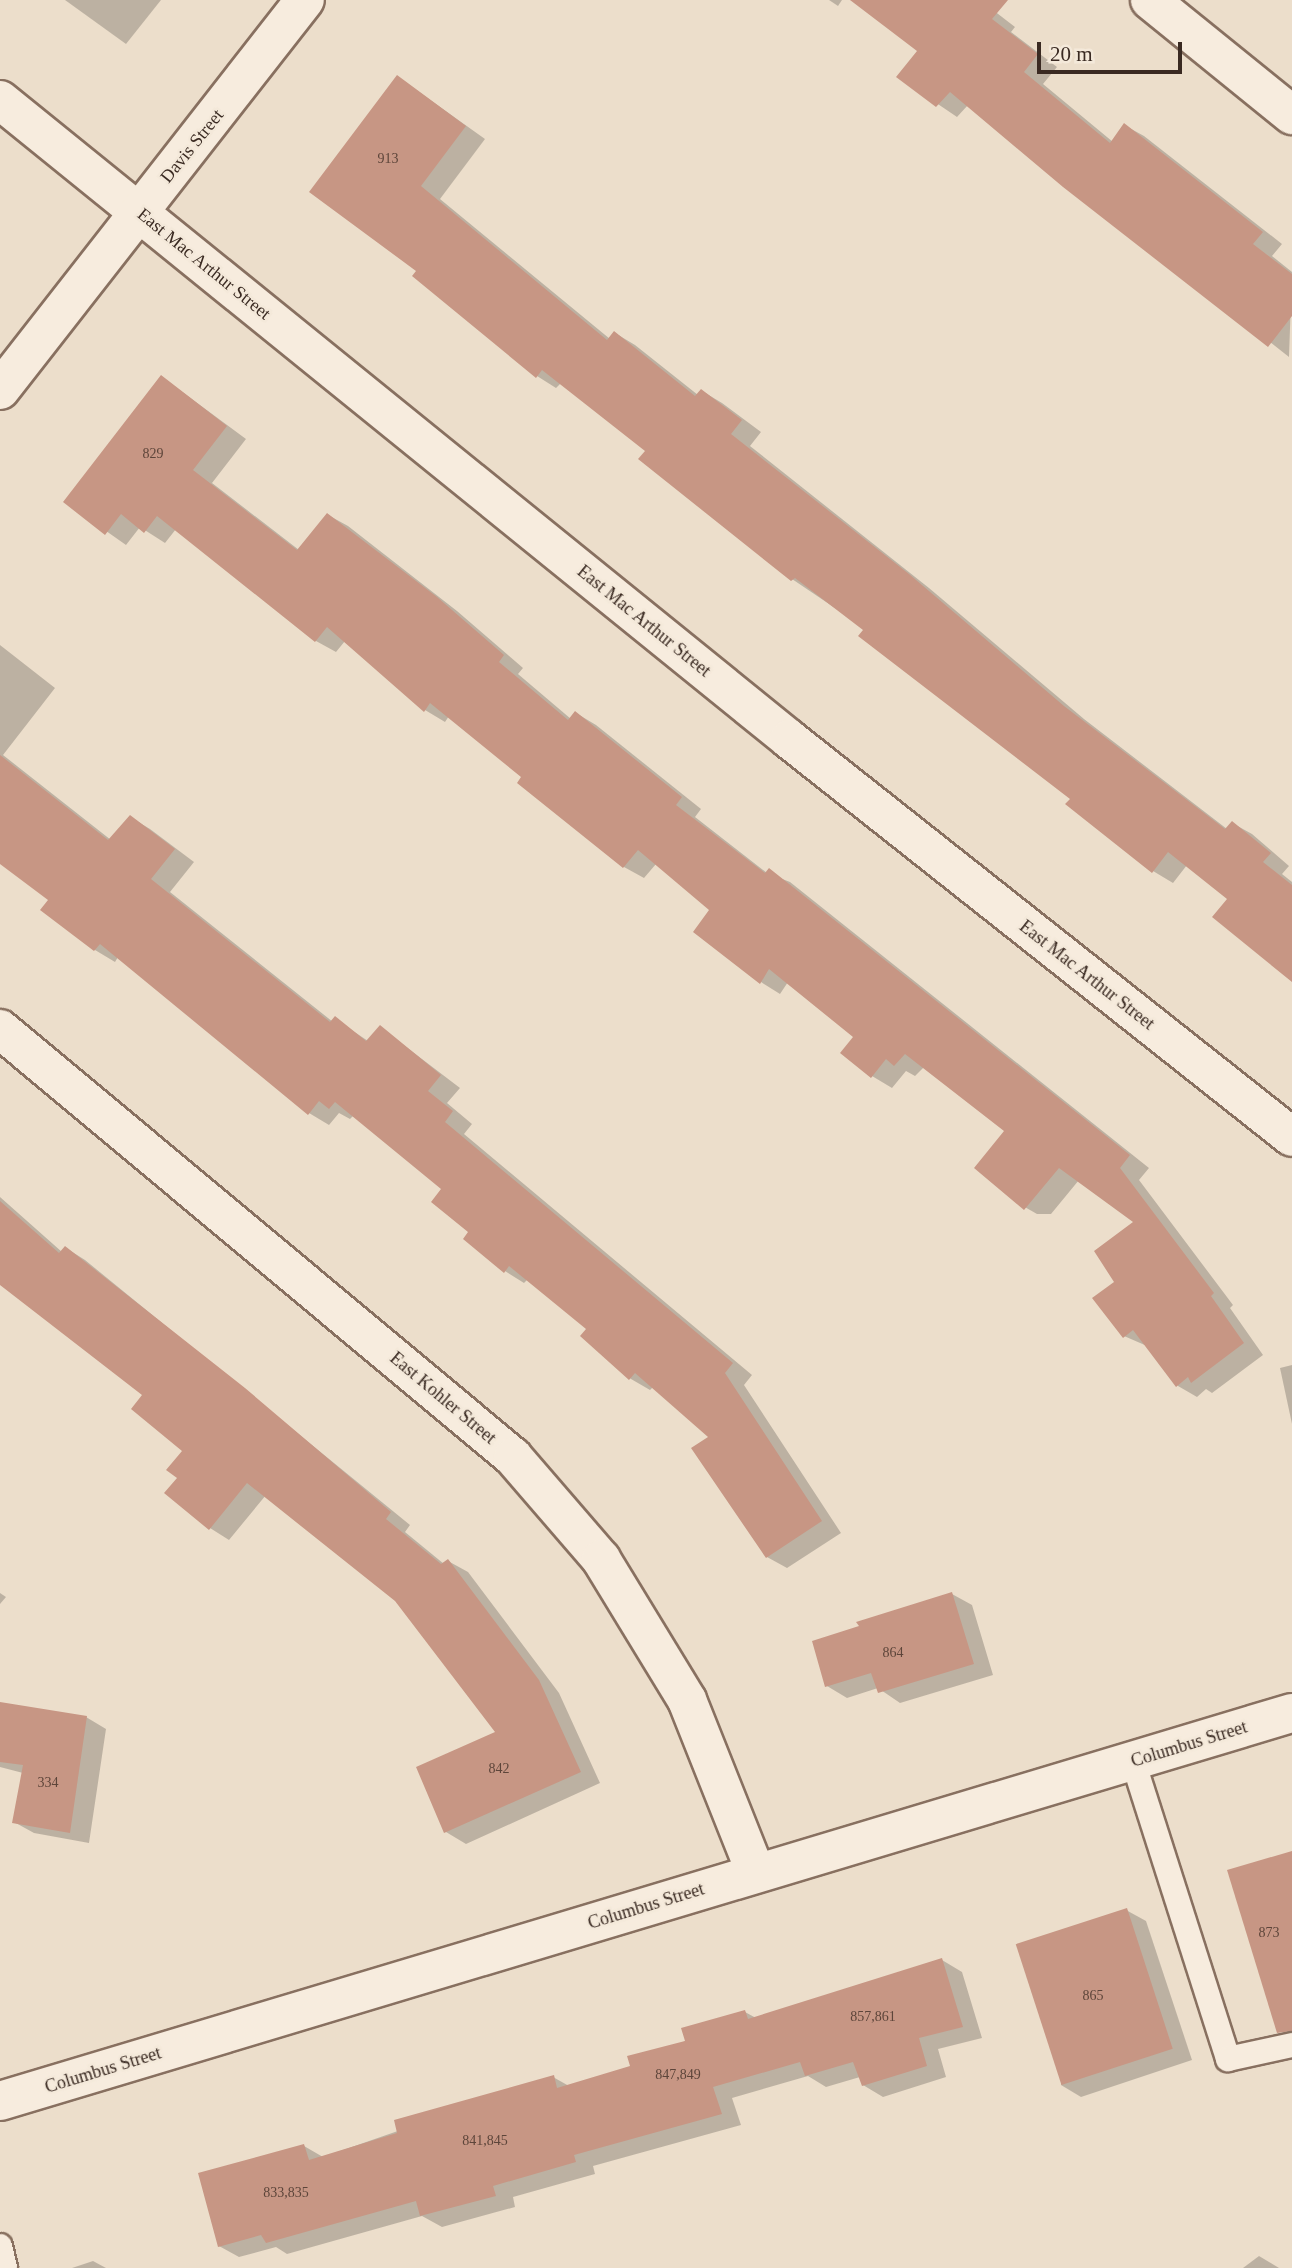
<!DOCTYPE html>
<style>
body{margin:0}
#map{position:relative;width:1292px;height:2268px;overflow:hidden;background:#ecdecb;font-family:"Times New Roman",serif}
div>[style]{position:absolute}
.shadow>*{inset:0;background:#0003}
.building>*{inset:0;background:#c79684;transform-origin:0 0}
.roads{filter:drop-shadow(2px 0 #887060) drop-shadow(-2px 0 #887060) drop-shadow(0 2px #887060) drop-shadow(0 -2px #887060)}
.service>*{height:24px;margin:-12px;padding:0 12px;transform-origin:12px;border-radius:12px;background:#f7ecde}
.minor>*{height:38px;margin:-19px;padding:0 19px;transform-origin:19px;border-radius:19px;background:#f7ecde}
span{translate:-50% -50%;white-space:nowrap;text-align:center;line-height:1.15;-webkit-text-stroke:5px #f4e9da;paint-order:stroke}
.number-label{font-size:14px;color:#5d453a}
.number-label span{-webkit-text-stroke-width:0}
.street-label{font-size:18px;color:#3a2a22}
.scale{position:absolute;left:1037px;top:42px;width:145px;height:32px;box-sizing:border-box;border:4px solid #3a2a22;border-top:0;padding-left:9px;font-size:21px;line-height:24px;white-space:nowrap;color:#3a2a22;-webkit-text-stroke:5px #f4e9da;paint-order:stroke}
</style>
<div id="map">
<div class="shadow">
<div style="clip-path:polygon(65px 0,161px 0,126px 44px)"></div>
<div style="clip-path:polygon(829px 0,842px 0,838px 6px)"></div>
<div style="clip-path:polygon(853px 0,980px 0,1015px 27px,1011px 32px,1057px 67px,1043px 84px,1113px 142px,1124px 125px,1144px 136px,1282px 244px,1272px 256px,1292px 272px,1289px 357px,968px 105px,957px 117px,898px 77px,919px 51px)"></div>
<div style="clip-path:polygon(398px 77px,485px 139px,440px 199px,610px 339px,615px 333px,635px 345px,698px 395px,702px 391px,722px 403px,761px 432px,750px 446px,929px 588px,1084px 719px,1227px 829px,1232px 823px,1252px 834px,1289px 866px,1282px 874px,1292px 882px,1292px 980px,1229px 899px,1187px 865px,1173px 883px,1153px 871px,1072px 799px,866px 629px,792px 579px,647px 450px,561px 383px,556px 388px,537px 376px,418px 270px)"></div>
<div style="clip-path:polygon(162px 377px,246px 439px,212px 483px,299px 550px,328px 515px,348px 526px,457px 611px,523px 668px,518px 674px,571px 719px,576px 713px,596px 725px,701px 809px,695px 817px,767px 873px,790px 882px,1149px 1168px,1139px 1180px,1233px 1305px,1230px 1308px,1263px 1355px,1212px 1393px,1206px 1389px,1197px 1397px,1178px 1386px,1147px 1346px,1124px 1336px,1116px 1282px,1136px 1222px,1079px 1180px,1051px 1214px,1037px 1214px,1016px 1202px,1006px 1130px,924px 1067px,915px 1076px,906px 1071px,892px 1088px,872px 1076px,855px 1037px,788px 982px,780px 994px,761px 982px,711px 910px,656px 864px,644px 878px,624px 867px,519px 782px,524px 777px,449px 716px,445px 722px,425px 710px,345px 641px,336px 652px,316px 641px,176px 529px,165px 543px,140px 527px,126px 545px,65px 502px)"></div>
<div style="clip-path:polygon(0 645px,55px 688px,3px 755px,111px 840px,130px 817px,150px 829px,194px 862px,170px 892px,333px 1022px,335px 1019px,368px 1041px,380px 1027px,460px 1088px,447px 1103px,472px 1124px,464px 1134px,752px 1375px,744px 1385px,841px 1533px,787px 1568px,767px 1557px,711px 1437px,653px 1387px,650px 1390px,631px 1379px,583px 1336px,589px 1328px,528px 1279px,524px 1283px,505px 1271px,443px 1189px,354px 1115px,350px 1119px,339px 1113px,329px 1125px,309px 1113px,118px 957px,115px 962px,95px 950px,50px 899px,0 862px)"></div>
<div style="clip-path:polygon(0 1197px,62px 1252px,66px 1248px,85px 1260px,410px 1525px,405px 1532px,444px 1564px,448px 1561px,468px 1572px,559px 1693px,600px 1783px,466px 1844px,446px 1832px,498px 1733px,397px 1600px,266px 1495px,229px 1540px,210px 1528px,179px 1478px,185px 1450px,145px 1395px,0 1279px)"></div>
<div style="clip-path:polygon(1292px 1365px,1292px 1424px,1280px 1368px)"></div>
<div style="clip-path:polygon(0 1593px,6px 1597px,0 1604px)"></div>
<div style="clip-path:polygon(952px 1594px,972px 1605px,993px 1675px,900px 1703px,878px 1688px,847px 1698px,827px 1686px)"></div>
<div style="clip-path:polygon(0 1704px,86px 1717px,106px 1729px,89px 1843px,34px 1833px,14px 1822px,23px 1773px,0 1767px)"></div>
<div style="clip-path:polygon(1126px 1910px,1146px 1921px,1192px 2060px,1081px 2097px,1061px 2085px)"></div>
<div style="clip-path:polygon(942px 1960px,962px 1972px,982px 2038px,938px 2049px,946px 2077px,883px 2097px,863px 2085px,860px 2077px,826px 2087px,808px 2076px,732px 2098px,741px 2125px,593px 2166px,595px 2174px,513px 2197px,515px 2207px,442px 2227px,422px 2216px,287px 2254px,276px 2247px,239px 2257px,219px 2246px,304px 2146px,323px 2157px,553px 2077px,569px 2086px,632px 2067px,745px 2012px,756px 2018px)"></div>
<div style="clip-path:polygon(1259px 2256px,1279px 2268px,1243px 2268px)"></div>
<div style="clip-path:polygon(93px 2261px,106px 2268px,72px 2268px)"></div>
</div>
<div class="building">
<div style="clip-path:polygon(850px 0,1008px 0,992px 19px,1038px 54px,1024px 72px,1110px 143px,1124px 123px,1263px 232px,1253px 244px,1292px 274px,1292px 316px,1268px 347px,1063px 187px,950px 92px,936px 107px,896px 77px,917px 51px)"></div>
<div style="clip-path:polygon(397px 75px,466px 126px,421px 186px,607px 340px,614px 331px,695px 396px,701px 389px,742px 420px,731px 434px,909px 574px,1064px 706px,1225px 829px,1232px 821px,1271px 853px,1263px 862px,1292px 885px,1292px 982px,1212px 917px,1227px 899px,1168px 852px,1152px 873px,1065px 804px,1070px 799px,858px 636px,863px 630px,795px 578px,791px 581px,638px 459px,645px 451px,542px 370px,536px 378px,412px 276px,416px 271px,309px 192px)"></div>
<div style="clip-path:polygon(161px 375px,227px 426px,193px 470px,297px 550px,327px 513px,437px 597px,504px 655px,499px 662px,568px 720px,575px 711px,682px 797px,676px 805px,765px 873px,769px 868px,1130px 1155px,1120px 1168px,1214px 1293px,1211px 1296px,1244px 1343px,1191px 1383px,1188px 1377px,1176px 1387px,1133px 1330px,1123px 1338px,1092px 1298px,1114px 1282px,1094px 1251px,1133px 1222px,1059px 1168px,1024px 1210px,974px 1168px,1004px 1131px,905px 1054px,894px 1066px,886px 1059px,871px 1078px,840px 1053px,853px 1037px,769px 969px,760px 984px,693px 932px,709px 910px,638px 850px,623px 868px,517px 783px,521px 777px,430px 703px,424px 712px,327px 627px,315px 642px,157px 516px,144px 533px,121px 514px,105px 535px,63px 502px)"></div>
<div style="clip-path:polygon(0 755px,108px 840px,130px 815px,175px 849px,151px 879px,330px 1022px,335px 1016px,366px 1041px,380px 1025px,441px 1075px,428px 1091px,453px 1111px,445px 1122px,733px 1363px,725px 1373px,822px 1521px,766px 1558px,691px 1448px,708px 1437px,635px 1373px,629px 1380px,580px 1336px,586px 1329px,509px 1266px,504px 1273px,463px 1239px,468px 1232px,431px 1202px,441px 1189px,335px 1102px,329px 1109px,319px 1101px,308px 1115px,100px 944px,94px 951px,40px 910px,48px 900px,0 864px)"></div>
<div style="clip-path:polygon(0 1201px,59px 1253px,65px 1246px,245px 1388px,391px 1512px,386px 1519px,441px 1564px,448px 1559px,539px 1680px,581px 1772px,444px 1833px,416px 1767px,495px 1732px,395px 1601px,247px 1483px,209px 1530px,164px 1493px,177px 1478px,166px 1470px,182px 1451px,131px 1409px,142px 1395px,0 1285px)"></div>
<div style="clip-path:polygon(952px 1592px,974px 1664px,878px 1693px,871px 1673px,825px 1687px,812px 1641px,859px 1626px,856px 1622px)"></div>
<div style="clip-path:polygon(0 1702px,87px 1716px,70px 1833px,12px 1823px,23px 1765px,0 1762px)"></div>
<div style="clip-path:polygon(1292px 1851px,1292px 2031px,1277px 2033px,1227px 1870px)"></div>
<div style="left:1127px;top:1908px;width:148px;height:117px;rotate:72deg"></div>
<div style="clip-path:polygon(942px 1958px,963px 2027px,919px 2038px,927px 2066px,862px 2086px,853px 2062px,805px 2076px,800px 2062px,713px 2087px,722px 2114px,574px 2155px,576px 2162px,493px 2186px,496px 2196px,420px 2216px,416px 2201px,266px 2243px,261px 2235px,218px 2247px,198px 2173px,304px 2144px,309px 2160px,397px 2133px,394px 2120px,554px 2075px,557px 2088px,630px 2066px,627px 2056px,685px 2041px,681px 2028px,745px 2010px,748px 2019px)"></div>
</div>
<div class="roads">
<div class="service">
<div style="left:1133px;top:1761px;width:313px;rotate:72.3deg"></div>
<div style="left:1228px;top:2059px;width:66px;rotate:-12.3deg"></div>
<div style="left:0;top:2246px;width:23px;rotate:77deg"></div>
</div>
<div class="minor">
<div style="left:1150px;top:0;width:183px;rotate:39deg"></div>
<div style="left:0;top:100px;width:1015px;rotate:39deg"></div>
<div style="left:789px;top:739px;width:641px;rotate:38.35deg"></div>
<div style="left:0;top:390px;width:495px;rotate:-52deg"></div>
<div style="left:0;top:1029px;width:668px;rotate:39.84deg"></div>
<div style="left:513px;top:1457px;width:135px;rotate:49.2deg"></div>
<div style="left:601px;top:1559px;width:165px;rotate:58.6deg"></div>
<div style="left:687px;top:1700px;width:186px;rotate:68.3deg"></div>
<div style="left:0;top:2101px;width:1349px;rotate:-16.72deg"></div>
</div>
</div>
<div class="number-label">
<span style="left:388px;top:159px">913</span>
<span style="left:153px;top:454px">829</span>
<span style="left:893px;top:1653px">864</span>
<span style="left:499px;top:1769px">842</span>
<span style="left:48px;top:1783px">334</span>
<span style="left:1269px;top:1933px">873</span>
<span style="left:1093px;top:1996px">865</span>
<span style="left:873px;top:2017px">857,861</span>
<span style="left:678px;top:2075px">847,849</span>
<span style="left:485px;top:2141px">841,845</span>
<span style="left:286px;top:2193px">833,835</span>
</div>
<div class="street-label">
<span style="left:192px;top:146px;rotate:-51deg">Davis Street</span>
<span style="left:204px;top:264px;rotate:39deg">East Mac Arthur Street</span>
<span style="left:644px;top:621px;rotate:39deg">East Mac Arthur Street</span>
<span style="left:1087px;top:975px;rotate:38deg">East Mac Arthur Street</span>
<span style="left:443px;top:1398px;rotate:40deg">East Kohler Street</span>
<span style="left:1189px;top:1744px;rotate:-17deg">Columbus Street</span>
<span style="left:646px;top:1906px;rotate:-17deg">Columbus Street</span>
<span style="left:103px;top:2070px;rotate:-17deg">Columbus Street</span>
</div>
<div class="scale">20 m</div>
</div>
